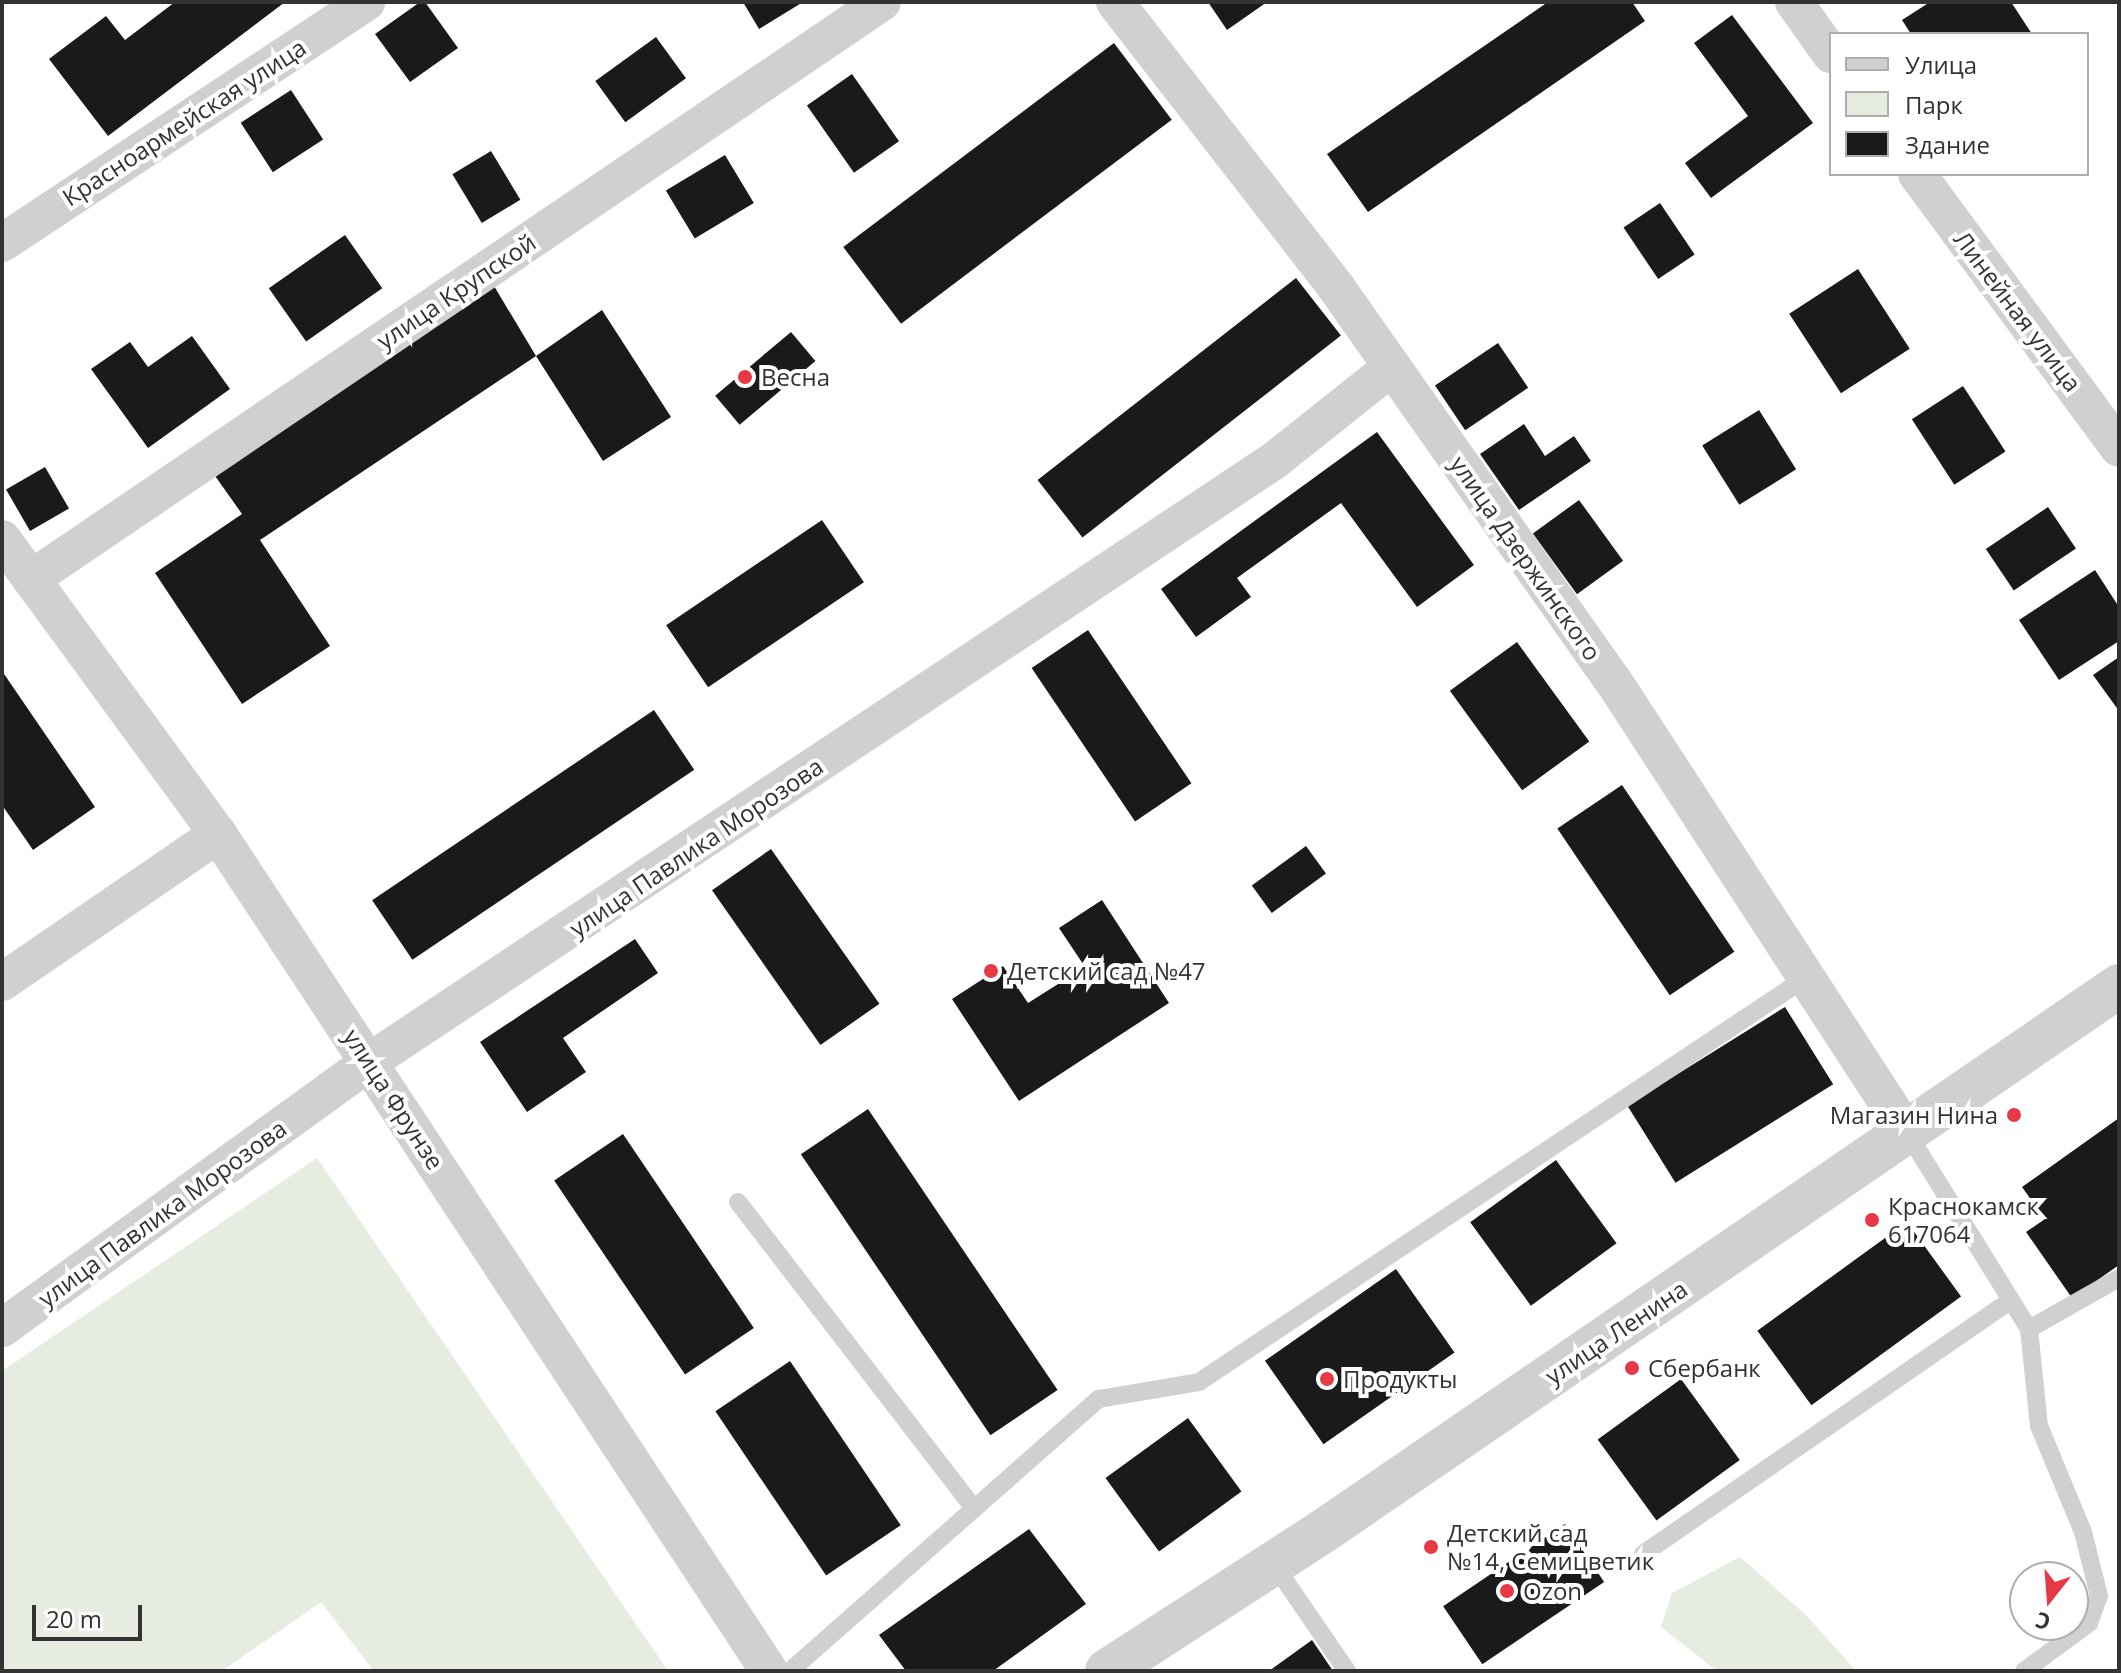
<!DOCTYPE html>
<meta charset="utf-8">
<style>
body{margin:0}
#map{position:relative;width:2121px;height:1673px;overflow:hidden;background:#fff;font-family:"Open Sans",sans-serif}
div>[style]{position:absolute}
.green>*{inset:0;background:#e6ecdf}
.building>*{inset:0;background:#1a1a1a;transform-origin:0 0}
.service>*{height:18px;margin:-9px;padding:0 9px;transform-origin:9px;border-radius:9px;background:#d0d0d0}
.minor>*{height:38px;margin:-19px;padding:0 19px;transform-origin:19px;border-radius:19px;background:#d0d0d0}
.tertiary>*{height:44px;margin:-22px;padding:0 22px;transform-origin:22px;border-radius:22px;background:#d0d0d0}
.dots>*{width:22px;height:22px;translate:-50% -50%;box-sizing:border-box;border:4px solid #fff;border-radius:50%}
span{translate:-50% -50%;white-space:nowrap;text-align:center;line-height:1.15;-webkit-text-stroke:8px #fff;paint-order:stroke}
.street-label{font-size:24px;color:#333}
.poi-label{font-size:24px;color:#333}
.left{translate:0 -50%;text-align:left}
.right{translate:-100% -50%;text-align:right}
.frame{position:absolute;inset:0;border:4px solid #333;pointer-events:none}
.legend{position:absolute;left:1829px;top:32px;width:260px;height:144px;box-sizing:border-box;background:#fff;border:2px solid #adadad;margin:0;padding:10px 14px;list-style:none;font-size:24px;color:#333}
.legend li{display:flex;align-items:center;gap:16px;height:40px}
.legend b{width:40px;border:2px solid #adadad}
.north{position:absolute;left:2009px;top:1561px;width:80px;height:80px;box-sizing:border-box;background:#fff;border:2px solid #adadad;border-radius:50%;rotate:197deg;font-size:22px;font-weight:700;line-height:32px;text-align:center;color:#333}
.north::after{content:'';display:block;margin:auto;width:28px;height:36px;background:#e63946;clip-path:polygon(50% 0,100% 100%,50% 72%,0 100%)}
.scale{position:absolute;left:32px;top:1605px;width:110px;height:36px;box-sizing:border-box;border:4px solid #333;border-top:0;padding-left:10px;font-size:24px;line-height:28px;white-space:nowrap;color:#333;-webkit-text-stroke:6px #fff;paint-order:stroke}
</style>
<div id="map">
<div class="green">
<div style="clip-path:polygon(317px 1158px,668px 1671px,374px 1671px,321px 1602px,222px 1671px,2px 1671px,2px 1371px)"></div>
<div style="clip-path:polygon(1740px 1557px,1806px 1615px,1856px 1671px,1717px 1671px,1661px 1627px,1672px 1593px)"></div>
</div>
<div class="building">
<div style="clip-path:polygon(175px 2px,285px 2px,108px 136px,49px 59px,106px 16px,125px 40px)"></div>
<div style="clip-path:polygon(420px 2px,425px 2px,458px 48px,410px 82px,375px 34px)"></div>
<div style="clip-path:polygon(743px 2px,803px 2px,759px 29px)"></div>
<div style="clip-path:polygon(1208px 2px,1267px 2px,1227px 30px)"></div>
<div style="clip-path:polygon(1548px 2px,1632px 2px,1645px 21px,1368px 212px,1327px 154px)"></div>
<div style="clip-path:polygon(1930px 2px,2011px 2px,2032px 34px,1911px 34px,1902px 20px)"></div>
<div style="clip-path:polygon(1732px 15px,1813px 123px,1711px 198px,1685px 163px,1748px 116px,1694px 43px)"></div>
<div style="left:656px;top:37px;width:51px;height:75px;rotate:54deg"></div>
<div style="left:1114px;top:43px;width:96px;height:339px;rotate:53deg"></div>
<div style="left:852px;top:74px;width:82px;height:55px;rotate:55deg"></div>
<div style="left:291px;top:90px;width:59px;height:60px;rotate:57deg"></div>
<div style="left:491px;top:151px;width:57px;height:45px;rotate:59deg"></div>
<div style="left:725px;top:155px;width:56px;height:69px;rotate:59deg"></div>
<div style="left:1660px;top:203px;width:62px;height:44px;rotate:56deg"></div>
<div style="left:345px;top:235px;width:65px;height:93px;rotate:55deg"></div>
<div style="left:1858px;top:269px;width:95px;height:82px;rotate:57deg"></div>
<div style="left:1296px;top:278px;width:73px;height:328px;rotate:52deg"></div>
<div style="clip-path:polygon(494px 286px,536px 356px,602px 310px,671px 417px,603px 461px,536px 356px,260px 540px,330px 646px,242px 704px,155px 573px,242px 514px,213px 473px)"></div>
<div style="left:791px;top:332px;width:38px;height:99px;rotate:50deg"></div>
<div style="clip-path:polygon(192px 336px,230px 389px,148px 448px,91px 369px,130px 342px,148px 367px)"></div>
<div style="left:1498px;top:343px;width:54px;height:76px;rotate:56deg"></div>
<div style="left:1963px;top:386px;width:78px;height:61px;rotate:57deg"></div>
<div style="left:1759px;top:410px;width:70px;height:67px;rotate:58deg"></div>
<div style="clip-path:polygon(1524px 424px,1545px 456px,1574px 436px,1591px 461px,1519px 510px,1480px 454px)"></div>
<div style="clip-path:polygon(1377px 432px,1474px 565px,1417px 607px,1341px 503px,1237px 578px,1251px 597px,1196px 637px,1161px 589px)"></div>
<div style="left:45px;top:467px;width:48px;height:45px;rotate:60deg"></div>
<div style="left:1579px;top:500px;width:75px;height:57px;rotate:54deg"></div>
<div style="left:2048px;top:507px;width:50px;height:75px;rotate:56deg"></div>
<div style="left:822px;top:520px;width:75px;height:188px;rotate:56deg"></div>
<div style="clip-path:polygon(2095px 570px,2119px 607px,2119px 641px,2059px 680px,2019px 620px)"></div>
<div style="left:1088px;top:630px;width:185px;height:68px;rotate:56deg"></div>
<div style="left:1517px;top:642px;width:123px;height:83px;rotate:54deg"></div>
<div style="clip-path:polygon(2119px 657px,2119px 711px,2093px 675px)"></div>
<div style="clip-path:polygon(2px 671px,95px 807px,33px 850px,2px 805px)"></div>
<div style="left:654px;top:710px;width:72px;height:340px;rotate:56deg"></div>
<div style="left:1622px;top:785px;width:201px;height:78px;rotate:56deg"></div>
<div style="left:1306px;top:846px;width:34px;height:67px;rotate:54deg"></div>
<div style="left:771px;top:849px;width:189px;height:72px;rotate:55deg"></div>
<div style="clip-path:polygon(1102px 900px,1169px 1003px,1019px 1101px,952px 999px,1003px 966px,1028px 1003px,1085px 967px,1059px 928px)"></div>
<div style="clip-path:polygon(635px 939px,658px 973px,563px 1038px,586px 1072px,527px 1112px,480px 1042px)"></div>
<div style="left:1785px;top:1007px;width:91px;height:186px;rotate:58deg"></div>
<div style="left:868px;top:1109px;width:339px;height:81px;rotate:56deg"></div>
<div style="clip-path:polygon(2119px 1118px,2119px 1265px,2072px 1298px,2026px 1232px,2045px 1219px,2022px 1187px)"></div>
<div style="left:623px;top:1134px;width:234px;height:83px;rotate:56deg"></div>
<div style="left:1556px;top:1160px;width:103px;height:106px;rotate:54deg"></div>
<div style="left:1907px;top:1222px;width:92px;height:185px;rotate:54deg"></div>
<div style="left:1396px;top:1269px;width:102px;height:160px;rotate:55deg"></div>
<div style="left:790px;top:1361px;width:198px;height:90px;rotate:56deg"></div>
<div style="left:1681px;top:1379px;width:100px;height:103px;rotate:54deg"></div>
<div style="left:1188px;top:1418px;width:91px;height:102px;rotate:54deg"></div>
<div style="left:1565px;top:1524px;width:70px;height:147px;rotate:56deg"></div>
<div style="clip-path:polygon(1029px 1529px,1086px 1604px,993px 1671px,906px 1671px,879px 1635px)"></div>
<div style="clip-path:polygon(1312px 1640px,1333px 1671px,1269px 1671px)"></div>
</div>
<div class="service">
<div style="left:1908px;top:1134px;width:229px;rotate:58.2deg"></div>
<div style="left:2029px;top:1329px;width:103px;rotate:-29.5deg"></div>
<div style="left:738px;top:1202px;width:387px;rotate:52.4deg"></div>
<div style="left:1643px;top:1554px;width:446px;rotate:-34.6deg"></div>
<div style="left:1273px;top:1563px;width:131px;rotate:55.6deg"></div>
<div style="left:790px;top:1671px;width:412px;rotate:-41.4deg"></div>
<div style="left:1099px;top:1399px;width:101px;rotate:-9.6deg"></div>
<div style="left:1199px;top:1382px;width:731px;rotate:-33.67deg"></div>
<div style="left:2024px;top:1671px;width:81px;rotate:-36.4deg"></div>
<div style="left:2089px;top:1623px;width:29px;rotate:-70deg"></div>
<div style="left:2099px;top:1596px;width:66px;rotate:-104deg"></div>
<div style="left:2083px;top:1532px;width:115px;rotate:-112.5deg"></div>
<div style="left:2039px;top:1426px;width:98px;rotate:-95.9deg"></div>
</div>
<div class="minor">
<div style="left:1115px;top:2px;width:361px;rotate:52.2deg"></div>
<div style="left:1336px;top:287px;width:483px;rotate:54.9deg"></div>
<div style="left:1614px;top:682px;width:539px;rotate:56.96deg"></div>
<div style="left:1794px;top:2px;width:64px;rotate:54.6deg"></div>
<div style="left:1917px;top:174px;width:340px;rotate:53.6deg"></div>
<div style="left:2px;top:243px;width:437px;rotate:-33.5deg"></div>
<div style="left:2px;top:539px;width:366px;rotate:53.8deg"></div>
<div style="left:218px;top:834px;width:1002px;rotate:56.64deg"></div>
<div style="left:31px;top:579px;width:1028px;rotate:-34.14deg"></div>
<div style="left:2px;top:982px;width:262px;rotate:-34.4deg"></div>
<div style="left:2px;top:1328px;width:453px;rotate:-35.9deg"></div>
<div style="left:369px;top:1062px;width:1088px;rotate:-33.6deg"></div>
<div style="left:1275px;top:460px;width:149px;rotate:-38.5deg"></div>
</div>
<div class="tertiary">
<div style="left:1107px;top:1671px;width:256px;rotate:-32.9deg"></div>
<div style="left:1322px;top:1532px;width:966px;rotate:-34.41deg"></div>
</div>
<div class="dots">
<div style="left:745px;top:377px;background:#e63946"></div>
<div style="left:991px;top:971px;background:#e63946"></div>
<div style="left:2014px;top:1115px;background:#e63946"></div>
<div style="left:1872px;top:1220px;background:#e63946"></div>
<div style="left:1632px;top:1368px;background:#e63946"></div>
<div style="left:1327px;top:1379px;background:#e63946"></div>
<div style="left:1431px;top:1547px;background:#e63946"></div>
<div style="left:1507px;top:1591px;background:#e63946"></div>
</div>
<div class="street-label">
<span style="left:184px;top:122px;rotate:-33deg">Красноармейская улица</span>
<span style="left:456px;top:291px;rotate:-34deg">улица Крупской</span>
<span style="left:2018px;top:311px;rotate:53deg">Линейная улица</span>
<span style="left:1526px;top:558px;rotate:55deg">улица Дзержинского</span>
<span style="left:696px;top:847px;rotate:-34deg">улица Павлика Морозова</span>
<span style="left:394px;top:1099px;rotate:57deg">улица Фрунзе</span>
<span style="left:162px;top:1213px;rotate:-36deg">улица Павлика Морозова</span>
<span style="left:1616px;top:1332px;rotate:-34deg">улица Ленина</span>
</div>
<div class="poi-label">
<span class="left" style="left:761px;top:377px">Весна</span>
<span class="left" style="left:1007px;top:971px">Детский сад №47</span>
<span class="right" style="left:1998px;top:1115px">Магазин Нина</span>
<span class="left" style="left:1888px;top:1220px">Краснокамск<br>617064</span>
<span class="left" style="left:1648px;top:1368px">Сбербанк</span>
<span class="left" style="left:1343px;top:1379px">Продукты</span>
<span class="left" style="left:1447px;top:1547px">Детский сад<br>№14, Семицветик</span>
<span class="left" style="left:1523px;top:1591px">Ozon</span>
</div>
<div class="frame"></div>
<ul class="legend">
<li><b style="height:10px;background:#d0d0d0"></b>Улица</li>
<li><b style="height:22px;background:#e6ecdf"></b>Парк</li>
<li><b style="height:22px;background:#1a1a1a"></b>Здание</li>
</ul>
<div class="north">С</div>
<div class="scale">20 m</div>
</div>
